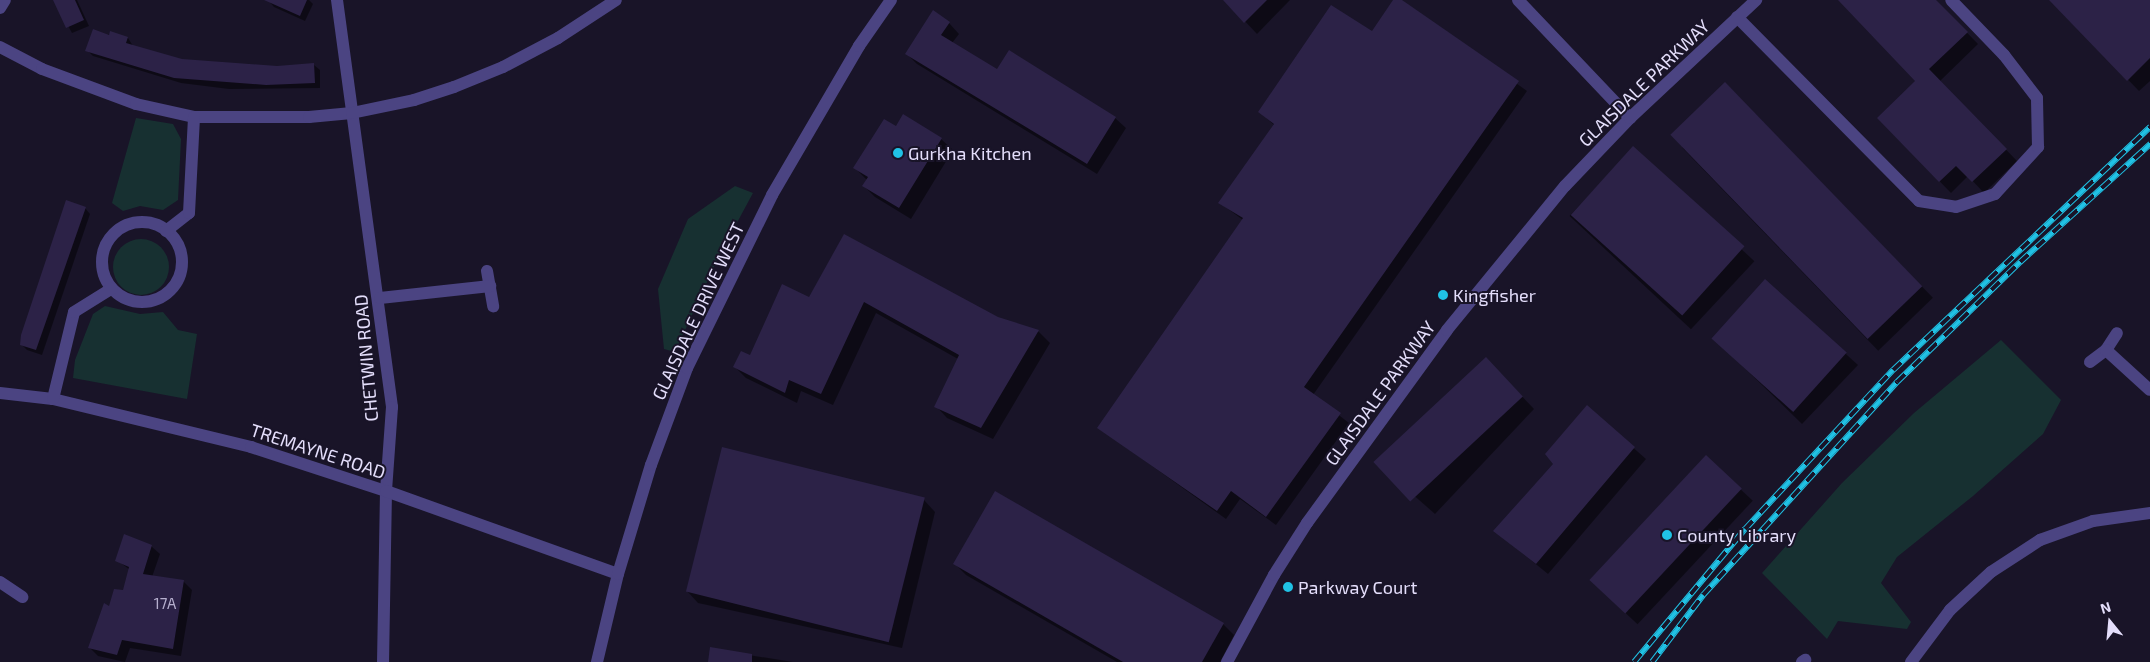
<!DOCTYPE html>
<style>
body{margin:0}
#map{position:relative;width:2150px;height:662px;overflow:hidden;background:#191428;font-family:"Exo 2",sans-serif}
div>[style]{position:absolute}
.green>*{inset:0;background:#173031}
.round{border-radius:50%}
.shadow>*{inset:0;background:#0007;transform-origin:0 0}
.building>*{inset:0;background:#2c2247;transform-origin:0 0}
.minor>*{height:12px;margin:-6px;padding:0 6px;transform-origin:6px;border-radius:6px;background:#4b4482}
.minor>.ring{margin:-6px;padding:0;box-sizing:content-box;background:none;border:12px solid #4b4482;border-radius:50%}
.rail>*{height:5.5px;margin-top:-2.75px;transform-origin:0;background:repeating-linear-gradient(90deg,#191428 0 11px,#20c2e5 0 22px);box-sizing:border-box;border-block:1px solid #20c2e5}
.dots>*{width:14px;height:14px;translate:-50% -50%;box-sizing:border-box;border:2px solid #191428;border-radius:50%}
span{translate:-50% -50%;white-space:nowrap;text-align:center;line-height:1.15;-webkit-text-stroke:4px #191428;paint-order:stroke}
.number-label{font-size:15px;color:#b6afce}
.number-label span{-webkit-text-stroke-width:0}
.street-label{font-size:18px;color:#e4defb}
.poi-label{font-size:18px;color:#e4defb}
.left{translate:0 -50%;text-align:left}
.north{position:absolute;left:2085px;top:597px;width:50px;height:50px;-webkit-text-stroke:4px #191428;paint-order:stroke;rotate:343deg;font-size:14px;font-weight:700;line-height:20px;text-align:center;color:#e4defb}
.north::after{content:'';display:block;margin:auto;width:18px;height:22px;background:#e4defb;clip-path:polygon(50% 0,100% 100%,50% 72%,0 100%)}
</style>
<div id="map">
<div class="green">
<div style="clip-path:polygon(136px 118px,173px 124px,181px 139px,178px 200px,163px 210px,140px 206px,123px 211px,112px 203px)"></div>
<div style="clip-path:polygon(735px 186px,753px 193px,719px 256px,675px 352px,664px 349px,658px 289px,688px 219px)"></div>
<div class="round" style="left:113px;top:239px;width:56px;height:56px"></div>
<div style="clip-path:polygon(105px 306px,140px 314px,163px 312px,178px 330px,197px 334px,187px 399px,73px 378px,75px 360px,93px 314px)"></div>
<div style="clip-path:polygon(2001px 340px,2061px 400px,2043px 434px,1973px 496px,1897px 557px,1881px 583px,1911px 622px,1907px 629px,1838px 621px,1827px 639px,1762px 573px,1842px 483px,1914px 413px)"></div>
</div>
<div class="shadow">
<div style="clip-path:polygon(54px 0,77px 0,89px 26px,72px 33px)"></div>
<div style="clip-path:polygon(268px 0,309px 0,313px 4px,305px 21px,274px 7px)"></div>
<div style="clip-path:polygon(1225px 0,1290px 0,1257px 34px)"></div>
<div style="clip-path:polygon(1395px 0,1400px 0,1527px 91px,1313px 395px,1349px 423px,1276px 525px,1240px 499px,1226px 519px,1099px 428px,1243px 220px,1220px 203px,1275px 126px,1260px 112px,1373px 33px)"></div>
<div style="clip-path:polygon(1839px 0,1935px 0,1978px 44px,1940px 81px,2017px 161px,1984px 193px,1968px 176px,1951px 193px,1878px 118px,1917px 81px)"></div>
<div style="clip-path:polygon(2051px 0,2150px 0,2150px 81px,2139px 91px)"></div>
<div style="clip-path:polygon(949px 23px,959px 34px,952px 43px,997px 71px,1115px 118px,1126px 128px,1097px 174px,917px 64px,907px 54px)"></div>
<div style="clip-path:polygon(111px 33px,128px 38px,133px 46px,182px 60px,277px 67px,314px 65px,320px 70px,320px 88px,229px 89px,181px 83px,93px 56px,87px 50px)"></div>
<div style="left:1737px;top:95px;width:282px;height:76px;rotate:46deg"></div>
<div style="clip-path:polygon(896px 128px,941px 139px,953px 150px,911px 219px,875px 197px,864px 186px,867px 180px,855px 168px)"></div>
<div style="left:1633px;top:148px;width:166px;height:93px;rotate:43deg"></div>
<div style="clip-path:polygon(85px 208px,90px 214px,42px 355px,27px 350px,21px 344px)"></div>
<div style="clip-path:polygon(844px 235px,997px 318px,1039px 332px,1050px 343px,993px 439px,947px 418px,936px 406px,958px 359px,876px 313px,833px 405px,801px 391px,797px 403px,746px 378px,734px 366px,751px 356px,809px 298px)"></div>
<div style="clip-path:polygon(1765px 281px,1858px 365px,1802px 424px,1725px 349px)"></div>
<div style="clip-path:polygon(1497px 370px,1534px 409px,1435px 514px,1385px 470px)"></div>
<div style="clip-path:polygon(1587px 407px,1646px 459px,1548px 574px,1495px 531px,1555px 464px)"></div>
<div style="left:1706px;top:457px;width:64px;height:169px;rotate:43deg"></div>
<div style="clip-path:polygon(924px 500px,935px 512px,902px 648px,698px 603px,687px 591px)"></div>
<div style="clip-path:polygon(151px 546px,160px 554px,152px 577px,184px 582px,192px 590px,181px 656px,130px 648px,125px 662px,98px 656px,90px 648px,110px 608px,124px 591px,130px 570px,117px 560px)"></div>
<div style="clip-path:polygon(954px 563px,1223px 624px,1234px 635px,1220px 662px,1117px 662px,966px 575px)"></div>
<div style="clip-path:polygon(711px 649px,793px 662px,709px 662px)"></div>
</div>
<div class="building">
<div style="clip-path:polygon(53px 0,75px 0,84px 20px,66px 28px)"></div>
<div style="clip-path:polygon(264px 0,307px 0,300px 16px)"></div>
<div style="clip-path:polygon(1223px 0,1267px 0,1244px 23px)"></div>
<div style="clip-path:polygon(1393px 0,1402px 0,1519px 81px,1304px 387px,1341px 413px,1266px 517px,1231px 491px,1217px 511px,1097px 428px,1243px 218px,1218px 203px,1274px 124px,1258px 112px,1331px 5px,1372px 31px)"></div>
<div style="clip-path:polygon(1838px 0,1936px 0,1968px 32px,1929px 69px,2007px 149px,1972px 182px,1956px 166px,1939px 182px,1877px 118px,1915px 81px)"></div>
<div style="clip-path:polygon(2049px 0,2150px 0,2150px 58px,2127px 81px)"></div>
<div style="clip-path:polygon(933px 10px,950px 22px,941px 35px,997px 69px,1009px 50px,1116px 117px,1087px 164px,905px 54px)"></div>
<div style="clip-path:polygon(93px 29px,109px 35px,110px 31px,128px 37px,126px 43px,182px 59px,277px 66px,314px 63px,315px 83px,266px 85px,174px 78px,85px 51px)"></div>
<div style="left:1725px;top:82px;width:284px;height:76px;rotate:46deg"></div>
<div style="clip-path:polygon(903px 114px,942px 138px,899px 208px,862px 186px,868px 177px,853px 168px,884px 119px,896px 126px)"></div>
<div style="left:1633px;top:146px;width:150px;height:93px;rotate:42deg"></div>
<div style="clip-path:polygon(66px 200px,86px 207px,36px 350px,20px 345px,21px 335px)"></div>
<div style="clip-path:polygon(844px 234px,998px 317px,1039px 330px,981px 428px,934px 407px,959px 355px,864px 302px,821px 394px,789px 380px,785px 393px,733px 367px,741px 351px,750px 355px,782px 284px,809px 297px)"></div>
<div style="left:1765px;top:279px;width:110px;height:80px;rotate:42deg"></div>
<div style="left:1486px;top:357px;width:54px;height:154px;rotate:47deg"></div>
<div style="clip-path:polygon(1587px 405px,1635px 447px,1536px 564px,1493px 531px,1553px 464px,1545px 454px)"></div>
<div style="left:722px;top:447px;width:209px;height:149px;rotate:14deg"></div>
<div style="left:1706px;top:455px;width:49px;height:171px;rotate:43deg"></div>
<div style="clip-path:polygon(995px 491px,1224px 623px,1202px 662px,1123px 662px,953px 564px)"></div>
<div style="clip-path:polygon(124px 534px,152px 545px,143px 574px,184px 580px,173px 649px,122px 640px,117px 655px,88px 648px,104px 603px,109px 606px,114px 589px,123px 590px,129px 567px,115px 561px)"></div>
<div style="clip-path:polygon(710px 647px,752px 654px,752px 662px,708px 662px)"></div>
</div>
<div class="minor">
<div style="left:337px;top:0;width:411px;rotate:82.3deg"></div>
<div style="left:392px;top:407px;width:84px;rotate:94.1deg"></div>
<div style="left:386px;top:491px;width:171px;rotate:91deg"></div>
<div style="left:1518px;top:0;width:163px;rotate:46.5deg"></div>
<div style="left:0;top:8px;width:9px;rotate:-58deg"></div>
<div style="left:1737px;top:17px;width:259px;rotate:45.3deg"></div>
<div style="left:1919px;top:201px;width:37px;rotate:9deg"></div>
<div style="left:1956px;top:207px;width:41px;rotate:-18.4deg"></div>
<div style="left:1995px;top:194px;width:64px;rotate:-47.5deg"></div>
<div style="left:2038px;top:147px;width:49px;rotate:-91.2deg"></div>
<div style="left:2037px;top:98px;width:54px;rotate:-127.5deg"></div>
<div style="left:2004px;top:55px;width:76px;rotate:-133.9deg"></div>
<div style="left:0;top:47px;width:47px;rotate:27.6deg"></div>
<div style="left:42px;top:69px;width:100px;rotate:20.4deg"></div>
<div style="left:136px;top:104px;width:59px;rotate:12.6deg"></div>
<div style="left:194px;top:117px;width:115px"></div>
<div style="left:309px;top:117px;width:43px;rotate:-5.3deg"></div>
<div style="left:352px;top:113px;width:63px;rotate:-11.8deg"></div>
<div style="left:414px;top:100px;width:42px;rotate:-18deg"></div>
<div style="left:454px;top:87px;width:53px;rotate:-22.2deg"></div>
<div style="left:503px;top:67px;width:62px;rotate:-27.8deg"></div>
<div style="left:558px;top:38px;width:69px;rotate:-33.2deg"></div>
<div class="ring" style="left:102px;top:222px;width:68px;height:68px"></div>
<div style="left:166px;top:231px;width:29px;rotate:-38deg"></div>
<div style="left:189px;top:213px;width:96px;rotate:-87deg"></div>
<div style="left:487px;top:271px;width:36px;rotate:80deg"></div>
<div style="left:380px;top:298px;width:111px;rotate:-6.2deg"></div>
<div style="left:2106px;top:350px;width:20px;rotate:-57deg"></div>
<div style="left:2090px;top:362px;width:20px;rotate:-37deg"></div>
<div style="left:2106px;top:350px;width:59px;rotate:42.3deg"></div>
<div style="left:0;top:393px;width:53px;rotate:6.5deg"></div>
<div style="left:53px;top:399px;width:204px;rotate:13.6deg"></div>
<div style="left:251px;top:447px;width:142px;rotate:18.1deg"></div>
<div style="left:386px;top:491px;width:246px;rotate:19.7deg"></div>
<div style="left:53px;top:399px;width:89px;rotate:-76.4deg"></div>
<div style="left:74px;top:312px;width:44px;rotate:-31.9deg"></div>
<div style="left:0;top:582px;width:27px;rotate:34deg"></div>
<div style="left:597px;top:662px;width:90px;rotate:-76.6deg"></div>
<div style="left:618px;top:574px;width:114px;rotate:-73.2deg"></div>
<div style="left:651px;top:465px;width:103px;rotate:-69.6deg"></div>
<div style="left:687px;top:368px;width:193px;rotate:-63.8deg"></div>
<div style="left:772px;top:195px;width:173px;rotate:-59.7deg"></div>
<div style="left:859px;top:46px;width:56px;rotate:-55.2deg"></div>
<div style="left:1227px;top:662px;width:99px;rotate:-61.6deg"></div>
<div style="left:1274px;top:575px;width:62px;rotate:-57.6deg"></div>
<div style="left:1307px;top:523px;width:238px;rotate:-54deg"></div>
<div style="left:1447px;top:330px;width:186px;rotate:-50.7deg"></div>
<div style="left:1565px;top:186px;width:94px;rotate:-46.3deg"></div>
<div style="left:1630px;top:118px;width:173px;rotate:-43.1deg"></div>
<div style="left:1802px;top:662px;width:4px;rotate:-34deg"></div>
<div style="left:1911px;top:662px;width:65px;rotate:-53.1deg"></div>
<div style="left:1950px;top:610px;width:56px;rotate:-42.8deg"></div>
<div style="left:1991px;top:572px;width:59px;rotate:-33.1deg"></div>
<div style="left:2040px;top:540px;width:56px;rotate:-19.7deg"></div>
<div style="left:2093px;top:521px;width:58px;rotate:-8deg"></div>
</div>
<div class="rail">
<div style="left:1634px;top:662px;width:173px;rotate:-50.2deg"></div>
<div style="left:1745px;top:529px;width:217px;rotate:-47.1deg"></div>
<div style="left:1893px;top:370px;width:354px;rotate:-43.4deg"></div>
<div style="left:1652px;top:662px;width:84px;rotate:-52.7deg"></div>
<div style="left:1703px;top:595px;width:288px;rotate:-47.7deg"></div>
<div style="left:1897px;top:382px;width:172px;rotate:-44.3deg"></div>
<div style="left:2020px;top:262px;width:176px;rotate:-42.2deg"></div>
</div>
<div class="dots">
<div style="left:898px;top:153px;background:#20c2e5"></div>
<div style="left:1443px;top:295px;background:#20c2e5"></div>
<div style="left:1667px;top:535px;background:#20c2e5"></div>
<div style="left:1288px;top:587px;background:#20c2e5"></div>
</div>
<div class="number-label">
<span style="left:165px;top:604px">17A</span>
</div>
<div class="street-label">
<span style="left:1644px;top:83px;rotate:-44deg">GLAISDALE PARKWAY</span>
<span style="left:698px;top:311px;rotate:-65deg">GLAISDALE DRIVE WEST</span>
<span style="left:366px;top:358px;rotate:-95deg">CHETWIN ROAD</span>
<span style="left:1380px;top:393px;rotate:-54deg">GLAISDALE PARKWAY</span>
<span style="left:318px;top:451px;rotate:18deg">TREMAYNE ROAD</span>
</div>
<div class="poi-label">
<span class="left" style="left:908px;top:153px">Gurkha Kitchen</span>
<span class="left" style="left:1453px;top:295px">Kingfisher</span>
<span class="left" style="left:1677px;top:535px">County Library</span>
<span class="left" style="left:1298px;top:587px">Parkway Court</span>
</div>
<div class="north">N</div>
</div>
